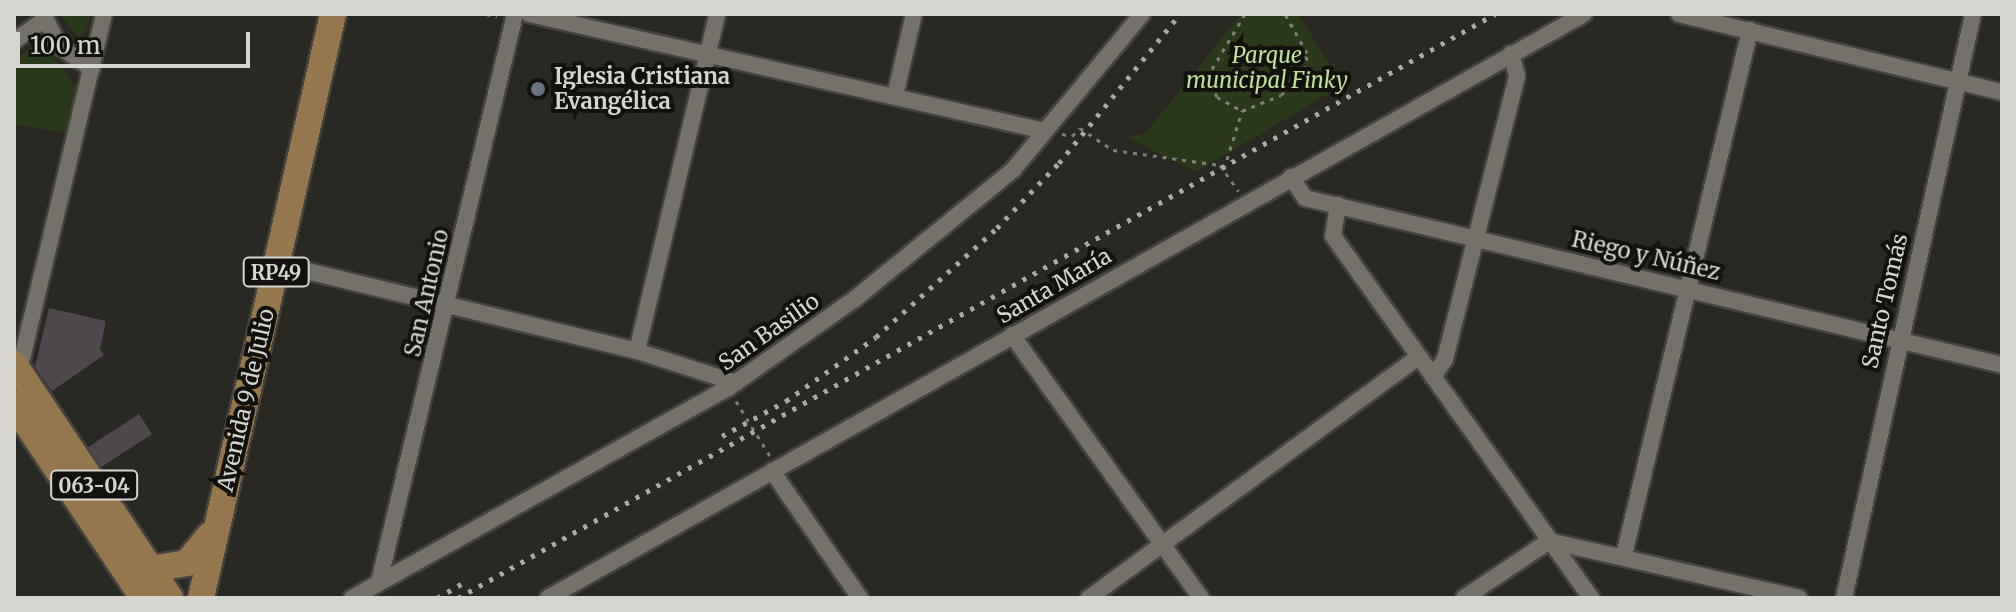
<!DOCTYPE html>
<meta charset="utf-8">
<style>
body{margin:0}
#map{position:relative;width:2016px;height:612px;overflow:hidden;background:#2a2822;font-family:Merriweather,serif}
div>[style]{position:absolute}
.green>*{inset:0;background:#2b391b}
.building>*{inset:0;background:#4e484c;transform-origin:0 0}
.path>*{height:3px;margin-top:-1.5px;transform-origin:0;background:repeating-linear-gradient(90deg,#807e79 0 4px,transparent 0 10px)}
.roads{filter:drop-shadow(2px 0 #46433f) drop-shadow(-2px 0 #46433f) drop-shadow(0 2px #46433f) drop-shadow(0 -2px #46433f)}
.minor>*{height:16px;margin:-8px;padding:0 8px;transform-origin:8px;border-radius:8px;background:#74716a}
.primary>*{height:26px;margin:-13px;padding:0 13px;transform-origin:13px;border-radius:13px;background:#96764b}
.rail>*{height:5px;margin-top:-2.5px;transform-origin:0;background:repeating-linear-gradient(90deg,#aba9a5 0 4px,transparent 0 12px)}
.dots>*{width:22px;height:22px;translate:-50% -50%;box-sizing:border-box;border:4px solid #12110e;border-radius:50%}
span{translate:-50% -50%;white-space:nowrap;text-align:center;line-height:1.15;-webkit-text-stroke:8px #12110e;paint-order:stroke}
.shield-label span{padding:2px 6px;background:#12110e;border:2px solid;border-radius:6px;-webkit-text-stroke-width:0}
.shield-label{font-size:20px;color:#d7d5d2;font-weight:700}
.park-label{font-size:22px;color:#bee09a;font-style:italic}
.poi-label{font-size:22px;color:#d7d5d2;font-weight:700}
.left{translate:0 -50%;text-align:left}
.street-label{font-size:22px;color:#d7d5d2}
.frame{position:absolute;inset:0;border:16px solid #d7d5d2;pointer-events:none}
.scale{position:absolute;left:16px;top:32px;width:234px;height:36px;box-sizing:border-box;border:4px solid #d7d5d2;border-top:0;padding-left:10px;font-size:24px;line-height:28px;white-space:nowrap;color:#d7d5d2;-webkit-text-stroke:6px #12110e;paint-order:stroke}
</style>
<div id="map">
<div class="green">
<div style="clip-path:polygon(59px 14px,91px 14px,87px 30px,79px 38px)"></div>
<div style="clip-path:polygon(1241px 14px,1298px 14px,1343px 85px,1196px 172px,1127px 137px,1145px 134px)"></div>
<div style="clip-path:polygon(33px 47px,49px 50px,79px 89px,65px 132px,14px 125px,14px 60px)"></div>
</div>
<div class="building">
<div style="clip-path:polygon(49px 308px,106px 321px,100px 349px,104px 355px,52px 391px,35px 367px)"></div>
<div style="left:139px;top:414px;width:24px;height:61px;rotate:57deg"></div>
</div>
<div class="path">
<div style="left:486px;top:14px;width:11px;rotate:15deg"></div>
<div style="left:1245px;top:14px;width:70px;rotate:121deg"></div>
<div style="left:1209px;top:74px;width:24px;rotate:71deg"></div>
<div style="left:1217px;top:97px;width:29px;rotate:29deg"></div>
<div style="left:1242px;top:111px;width:42px;rotate:-22.3deg"></div>
<div style="left:1281px;top:95px;width:35px;rotate:-45deg"></div>
<div style="left:1306px;top:70px;width:17px;rotate:-87deg"></div>
<div style="left:1307px;top:53px;width:45px;rotate:-119.4deg"></div>
<div style="left:1062px;top:134px;width:10px;rotate:11deg"></div>
<div style="left:1072px;top:136px;width:11px;rotate:-45deg"></div>
<div style="left:1080px;top:128px;width:40px;rotate:34deg"></div>
<div style="left:1113px;top:150px;width:108px;rotate:8deg"></div>
<div style="left:1220px;top:165px;width:32px;rotate:55deg"></div>
<div style="left:1224px;top:169px;width:61px;rotate:-72.8deg"></div>
<div style="left:736px;top:401px;width:65px;rotate:58.3deg"></div>
</div>
<div class="roads">
<div class="minor">
<div style="left:43px;top:14px;width:36px;rotate:63deg"></div>
<div style="left:59px;top:46px;width:40px;rotate:34.9deg"></div>
<div style="left:529px;top:14px;width:529px;rotate:12.78deg"></div>
<div style="left:1679px;top:14px;width:332px;rotate:13.6deg"></div>
<div style="left:14px;top:41px;width:37px;rotate:-35deg"></div>
<div style="left:895px;top:96px;width:84px;rotate:-77deg"></div>
<div style="left:1291px;top:177px;width:25px;rotate:56deg"></div>
<div style="left:1305px;top:198px;width:717px;rotate:13.47deg"></div>
<div style="left:1338px;top:205px;width:31px;rotate:99deg"></div>
<div style="left:1333px;top:236px;width:445px;rotate:54.5deg"></div>
<div style="left:278px;top:264px;width:369px;rotate:13.6deg"></div>
<div style="left:637px;top:351px;width:104px;rotate:17.9deg"></div>
<div style="left:1012px;top:335px;width:324px;rotate:54.3deg"></div>
<div style="left:637px;top:351px;width:346px;rotate:-76.6deg"></div>
<div style="left:19px;top:371px;width:367px;rotate:-76.6deg"></div>
<div style="left:1433px;top:377px;width:22px;rotate:-56deg"></div>
<div style="left:1445px;top:359px;width:292px;rotate:-75.7deg"></div>
<div style="left:1517px;top:76px;width:23px;rotate:-105deg"></div>
<div style="left:772px;top:471px;width:155px;rotate:55.3deg"></div>
<div style="left:1624px;top:555px;width:540px;rotate:-76.5deg"></div>
<div style="left:379px;top:582px;width:584px;rotate:-76.53deg"></div>
<div style="left:352px;top:598px;width:431px;rotate:-29.2deg"></div>
<div style="left:728px;top:388px;width:156px;rotate:-35.1deg"></div>
<div style="left:856px;top:298px;width:203px;rotate:-39.2deg"></div>
<div style="left:1013px;top:170px;width:202px;rotate:-50.4deg"></div>
<div style="left:548px;top:598px;width:1189px;rotate:-29.41deg"></div>
<div style="left:1089px;top:598px;width:408px;rotate:-36.2deg"></div>
<div style="left:1464px;top:598px;width:102px;rotate:-33.8deg"></div>
<div style="left:1549px;top:541px;width:256px;rotate:12.8deg"></div>
<div style="left:1844px;top:598px;width:598px;rotate:-77.54deg"></div>
</div>
<div class="primary">
<div style="left:14px;top:364px;width:281px;rotate:56.3deg"></div>
<div style="left:14px;top:405px;width:232px;rotate:56.2deg"></div>
<div style="left:150px;top:569px;width:37px;rotate:-9deg"></div>
<div style="left:187px;top:563px;width:36px;rotate:-51deg"></div>
<div style="left:201px;top:598px;width:599px;rotate:-77.26deg"></div>
</div>
</div>
<div class="rail">
<div style="left:722px;top:436px;width:73px;rotate:-28.7deg"></div>
<div style="left:786px;top:401px;width:110px;rotate:-35.4deg"></div>
<div style="left:876px;top:337px;width:163px;rotate:-42deg"></div>
<div style="left:997px;top:228px;width:90px;rotate:-46.4deg"></div>
<div style="left:1059px;top:163px;width:192px;rotate:-50.9deg"></div>
<div style="left:437px;top:598px;width:32px;rotate:-30deg"></div>
<div style="left:458px;top:598px;width:1190px;rotate:-29.39deg"></div>
</div>
<div class="dots">
<div style="left:538px;top:89px;background:#6b7280"></div>
</div>
<div class="shield-label">
<span style="left:276px;top:272px">RP49</span>
<span style="left:94px;top:485px">063-04</span>
</div>
<div class="park-label">
<span style="left:1267px;top:68px">Parque<br>municipal Finky</span>
</div>
<div class="poi-label">
<span class="left" style="left:554px;top:89px">Iglesia Cristiana<br>Evangélica</span>
</div>
<div class="street-label">
<span style="left:1646px;top:256px;rotate:13deg">Riego y Núñez</span>
<span style="left:1054px;top:286px;rotate:-30deg">Santa María</span>
<span style="left:427px;top:293px;rotate:-77deg">San Antonio</span>
<span style="left:1885px;top:301px;rotate:-77deg">Santo Tomás</span>
<span style="left:769px;top:332px;rotate:-35deg">San Basilio</span>
<span style="left:246px;top:400px;rotate:-77deg">Avenida 9 de Julio</span>
</div>
<div class="frame"></div>
<div class="scale">100 m</div>
</div>
